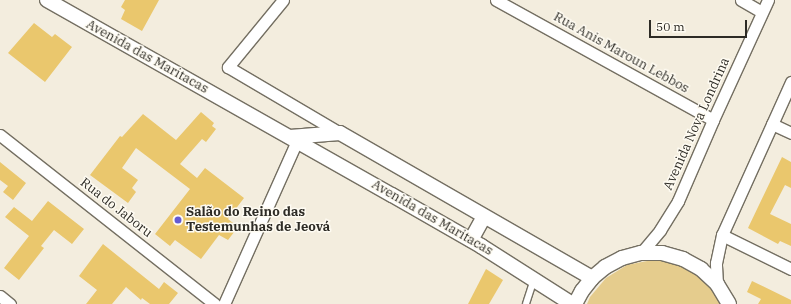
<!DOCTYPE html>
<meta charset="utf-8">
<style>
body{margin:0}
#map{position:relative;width:791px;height:304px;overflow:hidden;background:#f3edde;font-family:"IBM Plex Serif",serif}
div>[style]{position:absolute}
.green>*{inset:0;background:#e5cc8d}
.building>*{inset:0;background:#eac76d}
.roads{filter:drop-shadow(1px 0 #746f62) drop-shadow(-1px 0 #746f62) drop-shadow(0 1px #746f62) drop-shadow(0 -1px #746f62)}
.service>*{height:5.5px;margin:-2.75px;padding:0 2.75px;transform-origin:2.75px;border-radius:2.75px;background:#fff}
.minor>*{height:11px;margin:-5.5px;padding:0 5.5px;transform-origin:5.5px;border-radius:5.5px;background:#fff}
.tertiary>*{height:14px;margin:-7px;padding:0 7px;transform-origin:7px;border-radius:7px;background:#fff}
.dots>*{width:11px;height:11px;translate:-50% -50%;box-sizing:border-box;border:2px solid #fefbf2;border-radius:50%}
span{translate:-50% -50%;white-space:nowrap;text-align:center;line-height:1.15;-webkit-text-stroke:3px #fefbf2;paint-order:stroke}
.street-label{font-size:13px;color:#2d2b25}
.poi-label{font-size:13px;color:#2d2b25;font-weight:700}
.left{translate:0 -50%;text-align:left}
.scale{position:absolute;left:649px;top:20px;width:98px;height:18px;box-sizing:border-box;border:2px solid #2d2b25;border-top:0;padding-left:5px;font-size:12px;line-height:14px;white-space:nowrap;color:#2d2b25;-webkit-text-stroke:3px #fefbf2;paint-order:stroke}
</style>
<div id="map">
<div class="green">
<div style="clip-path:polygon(652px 260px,676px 263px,699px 274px,717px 292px,723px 304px,587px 304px,590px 297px,606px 278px,627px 265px)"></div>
</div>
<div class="building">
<div style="clip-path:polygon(125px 0,159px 0,142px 31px,121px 19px,125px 10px,121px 7px)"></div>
<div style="clip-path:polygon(34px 23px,52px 37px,55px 34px,72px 47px,45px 82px,8px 53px)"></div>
<div style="clip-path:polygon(201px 112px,214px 123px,212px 126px,216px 129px,206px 142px,202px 139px,180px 164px,197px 178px,205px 168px,244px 198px,228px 219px,238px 227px,228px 240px,219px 235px,201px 259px,175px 240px,170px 246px,155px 234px,190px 189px,136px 148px,122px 168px,138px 180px,132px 188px,136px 192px,128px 203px,90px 175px,120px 136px,122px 137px,143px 114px,176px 140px)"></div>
<div style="clip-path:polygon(782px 157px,791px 162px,791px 188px,785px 185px,770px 214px,791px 224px,791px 246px,780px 241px,778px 244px,748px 228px)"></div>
<div style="clip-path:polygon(0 162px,26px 183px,13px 200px,3px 192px,8px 186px,0 180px)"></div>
<div style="clip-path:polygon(48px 201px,84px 229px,72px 244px,54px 230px,41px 246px,44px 248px,19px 280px,4px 268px,29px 236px,5px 217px,14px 207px,32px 221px)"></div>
<div style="clip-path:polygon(103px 244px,159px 289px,164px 282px,178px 293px,169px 304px,150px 304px,142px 298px,141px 300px,126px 287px,112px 304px,86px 304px,97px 290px,79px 276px)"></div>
<div style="clip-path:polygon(486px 269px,503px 280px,489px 304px,468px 304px)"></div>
<div style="clip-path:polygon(752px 281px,791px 300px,791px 304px,758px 304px,761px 299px,747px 292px)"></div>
</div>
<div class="roads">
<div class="service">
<div style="left:526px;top:304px;width:26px;rotate:-72deg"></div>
</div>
<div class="minor">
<div style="left:283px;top:0;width:87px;rotate:129.4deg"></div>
<div style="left:228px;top:67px;width:130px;rotate:30.5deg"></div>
<div style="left:496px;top:0;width:248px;rotate:28.9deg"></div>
<div style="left:741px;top:0;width:24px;rotate:30deg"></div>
<div style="left:772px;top:124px;width:21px;rotate:25deg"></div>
<div style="left:0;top:135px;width:273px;rotate:38.2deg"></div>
<div style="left:722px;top:235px;width:77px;rotate:26.2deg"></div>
<div style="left:641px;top:253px;width:30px;rotate:-50deg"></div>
<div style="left:660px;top:230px;width:34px;rotate:-58deg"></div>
<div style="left:678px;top:201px;width:88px;rotate:-66.6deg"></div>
<div style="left:713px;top:120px;width:132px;rotate:-65.4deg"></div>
<div style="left:717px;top:284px;width:21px;rotate:-93deg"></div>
<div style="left:716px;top:263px;width:29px;rotate:-78deg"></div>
<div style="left:722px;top:235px;width:168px;rotate:-65.7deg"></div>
<div style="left:0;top:296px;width:13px;rotate:39deg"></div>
<div style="left:224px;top:304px;width:184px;rotate:-65.9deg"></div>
</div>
<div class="tertiary">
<div style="left:47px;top:0;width:396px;rotate:29.5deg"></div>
<div style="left:392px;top:195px;width:103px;rotate:29.8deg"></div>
<div style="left:481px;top:246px;width:108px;rotate:32.5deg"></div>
<div style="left:290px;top:137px;width:50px;rotate:-4.6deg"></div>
<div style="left:340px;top:133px;width:291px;rotate:29.9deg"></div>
<div style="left:471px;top:240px;width:26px;rotate:-61deg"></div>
<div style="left:575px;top:304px;width:15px;rotate:-62deg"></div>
<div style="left:582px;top:291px;width:16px;rotate:-52deg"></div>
<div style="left:592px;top:278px;width:17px;rotate:-40deg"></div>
<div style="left:605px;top:267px;width:19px;rotate:-28deg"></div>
<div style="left:622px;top:258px;width:20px;rotate:-15deg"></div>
<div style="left:641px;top:253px;width:21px"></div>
<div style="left:662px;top:253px;width:22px;rotate:16deg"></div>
<div style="left:683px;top:259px;width:21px;rotate:29deg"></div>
<div style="left:701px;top:269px;width:22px;rotate:43deg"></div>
<div style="left:717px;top:284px;width:23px;rotate:59deg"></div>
</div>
</div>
<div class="dots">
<div style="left:178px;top:220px;background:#635bd4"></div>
</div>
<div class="street-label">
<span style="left:621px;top:53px;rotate:29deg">Rua Anis Maroun Lebbos</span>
<span style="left:147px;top:57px;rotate:29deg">Avenida das Maritacas</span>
<span style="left:697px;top:124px;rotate:-66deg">Avenida Nova Londrina</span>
<span style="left:116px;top:208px;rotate:38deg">Rua do Jaboru</span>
<span style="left:432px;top:218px;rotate:30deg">Avenida das Maritacas</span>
</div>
<div class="poi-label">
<span class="left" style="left:186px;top:220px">Salão do Reino das<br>Testemunhas de Jeová</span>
</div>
<div class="scale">50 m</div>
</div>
